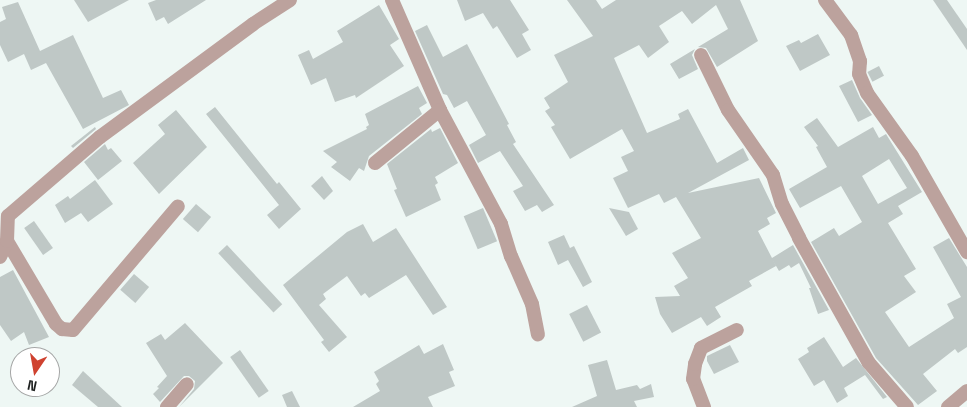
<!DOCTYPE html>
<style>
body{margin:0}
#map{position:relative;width:967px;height:407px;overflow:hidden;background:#eef7f4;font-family:"Space Grotesk",sans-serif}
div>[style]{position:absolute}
.building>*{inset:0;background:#bfc8c6;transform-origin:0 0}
.street>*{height:14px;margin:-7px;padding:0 7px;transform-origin:7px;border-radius:7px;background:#bca29d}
span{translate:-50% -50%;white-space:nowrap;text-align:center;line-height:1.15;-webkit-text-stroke:4px #fff;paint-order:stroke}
.north{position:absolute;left:10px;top:347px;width:50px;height:50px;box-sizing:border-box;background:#fff;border:1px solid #a5a6a6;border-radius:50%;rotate:192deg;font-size:14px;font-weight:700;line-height:20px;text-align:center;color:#1e2120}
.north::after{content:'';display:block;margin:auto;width:18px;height:22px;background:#cf4230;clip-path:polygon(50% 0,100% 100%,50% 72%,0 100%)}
</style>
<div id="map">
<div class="building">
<div style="clip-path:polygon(74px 0,129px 0,88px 22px)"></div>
<div style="clip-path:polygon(156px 0,206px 0,168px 24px,164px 17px,156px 21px,148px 3px)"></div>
<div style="clip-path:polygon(457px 0,510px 0,529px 30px,522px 34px,531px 50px,517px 58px,497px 26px,493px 29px,483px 13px,465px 21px)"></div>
<div style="clip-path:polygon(567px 0,596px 0,602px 9px,616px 0,740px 0,758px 41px,717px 67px,706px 48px,698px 47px,728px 29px,716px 5px,692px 24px,682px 11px,659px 26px,669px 42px,648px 58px,639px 45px,614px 58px,647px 133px,680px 119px,678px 114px,688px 109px,717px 163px,743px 148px,749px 160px,688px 193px,759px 178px,776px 213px,767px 218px,770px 224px,758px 231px,772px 258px,793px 245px,829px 310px,818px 314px,809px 288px,811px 288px,799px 263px,791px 268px,789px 265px,779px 271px,772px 259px,776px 266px,749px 281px,752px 286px,715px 307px,721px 317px,707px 326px,701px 317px,672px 333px,660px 314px,655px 297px,680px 296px,674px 286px,688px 278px,672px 253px,701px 238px,676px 197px,664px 203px,659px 194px,628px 208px,613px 178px,628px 171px,621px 157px,634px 151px,622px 129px,570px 159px,551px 127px,555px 125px,545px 111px,550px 108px,544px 98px,568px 82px,554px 55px,593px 36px)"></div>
<div style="clip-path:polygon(933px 0,947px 0,967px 29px,967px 50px)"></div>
<div style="clip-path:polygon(18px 2px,40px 51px,73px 35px,103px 98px,121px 90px,129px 105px,83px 129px,46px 63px,31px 70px,24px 54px,8px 62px,0 45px,0 22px,6px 19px,2px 7px)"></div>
<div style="clip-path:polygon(379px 5px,399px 39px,390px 45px,404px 66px,356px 98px,355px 95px,335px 102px,326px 78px,311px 85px,298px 55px,309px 50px,313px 59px,343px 42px,337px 31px)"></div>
<div style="clip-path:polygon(427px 25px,443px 57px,467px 44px,509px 124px,507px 125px,516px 142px,513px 144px,554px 205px,542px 212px,537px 205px,525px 211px,513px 191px,523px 186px,500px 151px,478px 163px,469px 145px,486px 135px,467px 101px,454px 108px,447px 95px,443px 94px,415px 31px)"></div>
<div style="clip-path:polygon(818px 34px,830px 55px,800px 71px,786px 46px,799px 40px,801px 43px)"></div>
<div style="clip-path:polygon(695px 49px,692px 55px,698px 69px,679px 79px,670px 64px)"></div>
<div style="left:879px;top:66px;width:11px;height:13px;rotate:63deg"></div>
<div style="clip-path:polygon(852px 80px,860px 98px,872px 115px,858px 122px,839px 86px)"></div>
<div style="clip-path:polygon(418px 86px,427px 103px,419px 108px,422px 114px,369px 156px,364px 171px,359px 168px,350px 181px,331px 167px,337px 162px,323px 151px,367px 129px,366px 127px,369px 125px,365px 114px)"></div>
<div style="clip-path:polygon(215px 107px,277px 184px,279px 182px,301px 209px,279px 229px,267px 215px,279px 205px,206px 114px)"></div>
<div style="clip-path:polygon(176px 110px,207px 147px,159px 194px,133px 163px,165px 134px,158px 125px)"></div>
<div style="clip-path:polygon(evenodd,817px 118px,838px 147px,873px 127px,879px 138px,886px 134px,922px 192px,898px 206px,903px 214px,888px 223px,916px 269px,904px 276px,916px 292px,885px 312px,909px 347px,954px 318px,947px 304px,961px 297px,933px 247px,949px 238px,967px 267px,967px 347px,958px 353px,955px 349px,923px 374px,937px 391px,918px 405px,876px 358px,811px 242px,834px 228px,839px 236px,862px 222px,841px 186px,800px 208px,789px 189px,827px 167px,816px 147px,818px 146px,804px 127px,817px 118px,889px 159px,907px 188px,878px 204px,862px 176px,889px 159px)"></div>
<div style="clip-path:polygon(95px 127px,96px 129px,73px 148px,71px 146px)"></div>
<div style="clip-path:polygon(440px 128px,458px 163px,435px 177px,438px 183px,435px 185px,441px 200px,406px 217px,394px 190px,397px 189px,387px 164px,431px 129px,432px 132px)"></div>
<div style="clip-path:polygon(105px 144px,108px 150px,111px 148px,122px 161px,98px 180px,84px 162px)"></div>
<div style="clip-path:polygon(322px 176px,333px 191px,324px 200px,311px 186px)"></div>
<div style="clip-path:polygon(95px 180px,113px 204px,88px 222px,81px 213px,65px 223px,55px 205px,68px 196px,70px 199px)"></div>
<div style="left:196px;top:204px;width:20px;height:20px;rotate:41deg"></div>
<div style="left:483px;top:208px;width:36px;height:21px;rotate:67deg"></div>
<div style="clip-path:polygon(609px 208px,629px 212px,638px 229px,626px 236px)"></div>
<div style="left:34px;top:221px;width:33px;height:12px;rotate:55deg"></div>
<div style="clip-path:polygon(363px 224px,373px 242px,396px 228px,447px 307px,433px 315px,406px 275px,369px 298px,365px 293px,361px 296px,347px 276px,323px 294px,326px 299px,319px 305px,347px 337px,329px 352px,321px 342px,324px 340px,283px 285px,347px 232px)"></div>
<div style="clip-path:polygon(564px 235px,570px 248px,574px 246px,592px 282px,583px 287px,568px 260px,558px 265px,548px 242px)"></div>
<div style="left:227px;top:245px;width:81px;height:12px;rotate:47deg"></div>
<div style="clip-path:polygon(13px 270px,49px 337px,29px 345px,24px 332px,11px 341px,0 325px,0 277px)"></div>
<div style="left:134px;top:274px;width:20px;height:21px;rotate:41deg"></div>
<div style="left:587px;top:305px;width:31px;height:20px;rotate:63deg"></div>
<div style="clip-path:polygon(185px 323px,223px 363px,179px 407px,194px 389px,195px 381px,189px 376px,184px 376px,160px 402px,153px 394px,159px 388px,157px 387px,167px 376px,146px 343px,161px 334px,165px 340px)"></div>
<div style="clip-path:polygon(824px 337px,843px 367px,856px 358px,887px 397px,883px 399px,865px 375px,844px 388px,848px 396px,837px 403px,824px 380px,814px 386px,798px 359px,809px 352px,807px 348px)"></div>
<div style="clip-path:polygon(443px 344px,454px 370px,449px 372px,455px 386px,428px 397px,433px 407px,353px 407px,380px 391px,376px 384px,379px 381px,374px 372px,419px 345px,424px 354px)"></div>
<div style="clip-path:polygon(730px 345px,739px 362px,714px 374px,707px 361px,707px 356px)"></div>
<div style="left:240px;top:350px;width:50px;height:12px;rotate:55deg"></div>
<div style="clip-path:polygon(607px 360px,616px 390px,637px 385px,640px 389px,651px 384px,654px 397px,634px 401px,637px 407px,572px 407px,597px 396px,588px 365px)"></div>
<div style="clip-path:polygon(83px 371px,122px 407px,98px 407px,72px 385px)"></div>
<div style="clip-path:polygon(292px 391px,300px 407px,287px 407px,282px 395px)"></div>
</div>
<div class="street">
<div style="left:392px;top:0;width:120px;rotate:66.4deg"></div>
<div style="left:440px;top:110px;width:129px;rotate:61.8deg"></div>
<div style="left:501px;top:224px;width:34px;rotate:73deg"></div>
<div style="left:511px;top:256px;width:52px;rotate:66.4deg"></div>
<div style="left:532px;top:304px;width:31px;rotate:79deg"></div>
<div style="left:825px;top:0;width:44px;rotate:53.4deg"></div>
<div style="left:851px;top:35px;width:28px;rotate:71deg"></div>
<div style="left:860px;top:61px;width:13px;rotate:94deg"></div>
<div style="left:859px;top:74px;width:21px;rotate:67deg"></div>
<div style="left:867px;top:93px;width:77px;rotate:54.5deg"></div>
<div style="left:912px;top:156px;width:111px;rotate:60.2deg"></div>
<div style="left:701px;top:55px;width:61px;rotate:63.9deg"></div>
<div style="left:728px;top:110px;width:79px;rotate:55.3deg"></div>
<div style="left:773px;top:175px;width:30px;rotate:73deg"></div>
<div style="left:782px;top:204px;width:38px;rotate:63deg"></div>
<div style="left:799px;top:238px;width:143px;rotate:60.8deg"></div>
<div style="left:869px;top:363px;width:58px;rotate:49.2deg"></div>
<div style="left:375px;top:163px;width:84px;rotate:-39.2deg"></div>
<div style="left:7px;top:241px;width:96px;rotate:59.4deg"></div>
<div style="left:56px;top:324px;width:8px;rotate:40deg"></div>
<div style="left:62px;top:329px;width:11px;rotate:5deg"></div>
<div style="left:73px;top:330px;width:162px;rotate:-49.7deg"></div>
<div style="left:0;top:257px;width:17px;rotate:-66deg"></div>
<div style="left:7px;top:241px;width:25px;rotate:-88deg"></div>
<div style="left:8px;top:216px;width:121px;rotate:-40.7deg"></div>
<div style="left:100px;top:137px;width:190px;rotate:-36.4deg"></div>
<div style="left:253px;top:24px;width:44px;rotate:-33deg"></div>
<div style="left:167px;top:407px;width:30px;rotate:-49deg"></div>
<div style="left:704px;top:407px;width:30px;rotate:-111deg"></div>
<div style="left:693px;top:379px;width:15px;rotate:-82deg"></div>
<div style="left:695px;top:364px;width:17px;rotate:-69deg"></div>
<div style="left:701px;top:348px;width:40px;rotate:-26.6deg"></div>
<div style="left:948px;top:407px;width:25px;rotate:-40deg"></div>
</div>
<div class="north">N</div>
</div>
